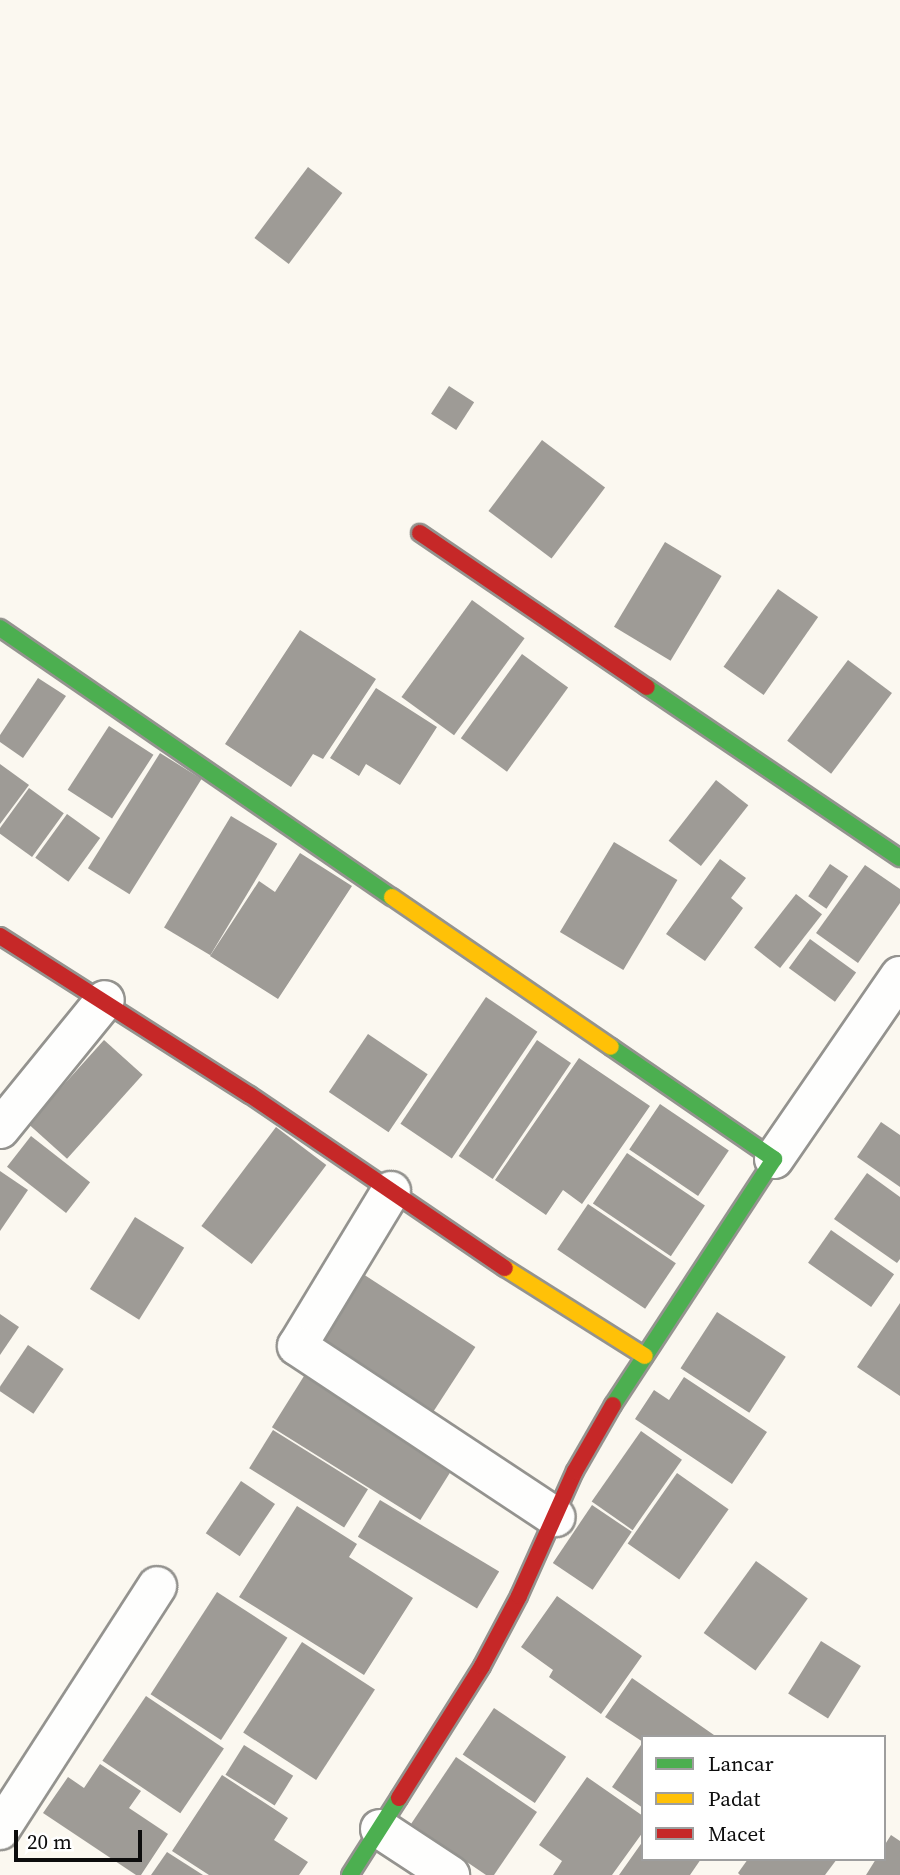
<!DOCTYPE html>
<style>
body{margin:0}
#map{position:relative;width:900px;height:1875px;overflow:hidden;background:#fbf8f0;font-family:"Source Serif 4",serif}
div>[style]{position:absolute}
.building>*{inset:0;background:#9e9b96;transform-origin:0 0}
.roads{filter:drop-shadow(2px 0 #94938f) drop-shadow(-2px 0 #94938f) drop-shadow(0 2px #94938f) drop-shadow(0 -2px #94938f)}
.street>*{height:38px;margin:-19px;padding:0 19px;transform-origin:19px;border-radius:19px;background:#fefefd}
.fast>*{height:16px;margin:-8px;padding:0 8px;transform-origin:8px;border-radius:8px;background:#4caf50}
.slow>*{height:16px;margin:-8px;padding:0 8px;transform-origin:8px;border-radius:8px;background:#ffc107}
.jam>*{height:16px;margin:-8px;padding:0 8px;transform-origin:8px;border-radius:8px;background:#c62828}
span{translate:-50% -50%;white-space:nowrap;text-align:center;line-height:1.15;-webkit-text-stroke:7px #fff;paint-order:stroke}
.legend{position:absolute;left:641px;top:1735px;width:245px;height:126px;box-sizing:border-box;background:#fff;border:2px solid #9e9e9e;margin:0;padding:9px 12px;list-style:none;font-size:21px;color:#0d0d0d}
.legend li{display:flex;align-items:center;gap:14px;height:35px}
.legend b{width:35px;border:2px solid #9e9e9e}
.scale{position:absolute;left:14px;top:1830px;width:128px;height:32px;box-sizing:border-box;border:4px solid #0d0d0d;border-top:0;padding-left:9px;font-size:21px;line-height:24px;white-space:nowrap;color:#0d0d0d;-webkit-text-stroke:5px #fff;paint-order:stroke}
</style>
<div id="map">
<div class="building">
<div style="left:308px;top:167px;width:43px;height:89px;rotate:37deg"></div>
<div style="left:449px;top:386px;width:30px;height:33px;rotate:33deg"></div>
<div style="left:542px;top:440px;width:79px;height:89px;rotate:37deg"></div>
<div style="left:665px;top:542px;width:66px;height:99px;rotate:31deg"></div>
<div style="left:778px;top:589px;width:49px;height:95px;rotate:35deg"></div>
<div style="left:472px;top:600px;width:65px;height:120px;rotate:36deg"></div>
<div style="clip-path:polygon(300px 630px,376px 679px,323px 759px,313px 754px,291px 787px,225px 744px)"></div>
<div style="left:522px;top:654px;width:57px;height:104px;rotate:36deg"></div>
<div style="left:848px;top:660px;width:55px;height:101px;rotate:37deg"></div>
<div style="clip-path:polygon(38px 678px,66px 696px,23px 758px,0 742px,0 735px)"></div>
<div style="clip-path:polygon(376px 688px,437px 727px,400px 785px,366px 764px,359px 776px,330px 758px)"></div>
<div style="left:109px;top:726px;width:53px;height:76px;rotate:33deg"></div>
<div style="left:160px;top:753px;width:49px;height:136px;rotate:32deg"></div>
<div style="clip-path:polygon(0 764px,29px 785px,0 824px)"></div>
<div style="left:716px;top:780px;width:41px;height:77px;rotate:38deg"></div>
<div style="left:29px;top:788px;width:43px;height:54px;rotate:36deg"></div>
<div style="left:67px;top:814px;width:41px;height:54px;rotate:36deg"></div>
<div style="left:231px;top:816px;width:54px;height:130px;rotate:31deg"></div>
<div style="left:614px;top:842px;width:74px;height:105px;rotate:31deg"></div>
<div style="clip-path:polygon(300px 853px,352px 886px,278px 999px,210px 956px,259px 881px,275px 892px)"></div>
<div style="clip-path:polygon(720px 859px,746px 878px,731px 898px,743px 908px,705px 961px,666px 934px)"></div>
<div style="left:830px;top:864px;width:22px;height:39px;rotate:34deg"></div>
<div style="clip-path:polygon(865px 865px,900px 889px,900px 903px,858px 963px,816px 933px)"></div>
<div style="left:796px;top:894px;width:33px;height:68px;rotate:38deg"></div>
<div style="left:810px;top:939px;width:57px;height:36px;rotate:36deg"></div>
<div style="left:486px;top:997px;width:62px;height:153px;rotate:34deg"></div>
<div style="left:368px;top:1034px;width:72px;height:70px;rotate:34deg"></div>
<div style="left:104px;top:1040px;width:52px;height:113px;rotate:42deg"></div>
<div style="left:537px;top:1040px;width:41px;height:140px;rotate:34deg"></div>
<div style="clip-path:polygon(579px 1058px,650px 1106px,582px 1204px,563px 1190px,546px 1215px,495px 1180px)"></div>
<div style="left:660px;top:1104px;width:83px;height:55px;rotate:34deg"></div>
<div style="clip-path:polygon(881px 1122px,900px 1135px,900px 1187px,857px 1157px)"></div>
<div style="left:276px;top:1127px;width:63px;height:124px;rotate:37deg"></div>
<div style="left:31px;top:1136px;width:75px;height:39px;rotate:38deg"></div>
<div style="left:627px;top:1153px;width:94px;height:61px;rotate:34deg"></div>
<div style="clip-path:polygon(0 1171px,28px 1190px,0 1231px)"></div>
<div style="clip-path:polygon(867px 1173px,900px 1197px,900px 1259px,897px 1263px,834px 1219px)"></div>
<div style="left:588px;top:1204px;width:106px;height:55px;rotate:34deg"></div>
<div style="left:135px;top:1217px;width:58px;height:85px;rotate:32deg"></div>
<div style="left:831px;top:1230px;width:77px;height:40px;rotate:35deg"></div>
<div style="left:363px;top:1274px;width:134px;height:80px;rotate:33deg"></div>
<div style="clip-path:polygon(900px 1303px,900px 1396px,857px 1367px)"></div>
<div style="left:717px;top:1312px;width:82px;height:67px;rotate:33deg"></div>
<div style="clip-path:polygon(0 1314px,19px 1327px,0 1355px)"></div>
<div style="left:28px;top:1345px;width:43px;height:54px;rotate:34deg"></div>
<div style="left:309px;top:1368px;width:175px;height:70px;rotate:32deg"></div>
<div style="clip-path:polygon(684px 1377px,767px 1432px,732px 1484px,635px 1419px,654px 1390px,669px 1400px)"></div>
<div style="left:273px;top:1430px;width:112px;height:45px;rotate:32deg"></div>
<div style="left:641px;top:1431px;width:50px;height:86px;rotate:35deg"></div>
<div style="left:677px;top:1473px;width:63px;height:86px;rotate:35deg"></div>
<div style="left:241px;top:1481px;width:41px;height:63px;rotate:34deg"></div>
<div style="left:380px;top:1500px;width:139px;height:43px;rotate:31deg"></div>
<div style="left:592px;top:1505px;width:48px;height:70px;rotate:34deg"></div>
<div style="clip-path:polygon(297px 1506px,357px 1544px,349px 1557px,413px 1598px,364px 1675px,239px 1597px)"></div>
<div style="left:756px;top:1561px;width:64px;height:89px;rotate:36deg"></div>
<div style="left:217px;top:1592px;width:84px;height:122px;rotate:33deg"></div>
<div style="clip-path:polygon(557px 1596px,642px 1656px,601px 1714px,549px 1677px,553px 1670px,521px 1647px)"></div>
<div style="left:821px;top:1641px;width:47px;height:62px;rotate:32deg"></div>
<div style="left:302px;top:1642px;width:87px;height:108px;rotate:33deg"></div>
<div style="clip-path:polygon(632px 1678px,714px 1735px,713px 1737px,643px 1737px,643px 1742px,605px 1717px)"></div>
<div style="left:146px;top:1696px;width:94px;height:78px;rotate:34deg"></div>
<div style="left:494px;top:1708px;width:87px;height:56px;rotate:34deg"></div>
<div style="clip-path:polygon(643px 1742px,643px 1808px,612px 1787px)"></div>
<div style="left:244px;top:1745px;width:58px;height:35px;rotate:32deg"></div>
<div style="clip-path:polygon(456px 1757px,537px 1812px,494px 1875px,486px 1875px,411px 1824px)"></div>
<div style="clip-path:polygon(100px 1764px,141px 1791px,129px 1808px,168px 1834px,141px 1875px,136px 1875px,43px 1813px,68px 1777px,84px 1788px)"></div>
<div style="clip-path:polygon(222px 1775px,288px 1818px,274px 1840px,308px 1862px,299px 1875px,209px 1875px,172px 1851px)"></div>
<div style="clip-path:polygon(587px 1777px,643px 1816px,643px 1832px,612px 1875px,553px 1875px,562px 1861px,539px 1845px)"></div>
<div style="clip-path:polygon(891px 1835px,900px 1841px,900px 1875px,866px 1875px,876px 1859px,884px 1859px,884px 1846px)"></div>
<div style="clip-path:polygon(643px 1841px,643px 1859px,701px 1859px,690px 1875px,619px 1875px)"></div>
<div style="clip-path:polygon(167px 1852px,203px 1875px,151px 1875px)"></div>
<div style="clip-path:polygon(748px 1859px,837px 1859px,825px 1875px,740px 1875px,738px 1873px)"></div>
</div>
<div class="roads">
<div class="street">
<div style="left:0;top:1129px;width:166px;rotate:-50.9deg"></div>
<div style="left:774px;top:1159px;width:222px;rotate:-55.5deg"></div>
<div style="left:391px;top:1191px;width:181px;rotate:121.2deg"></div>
<div style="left:297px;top:1346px;width:310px;rotate:33.5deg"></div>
<div style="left:380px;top:1829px;width:84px;rotate:33.3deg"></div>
<div style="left:0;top:1830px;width:290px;rotate:-57.2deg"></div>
</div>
<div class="fast">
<div style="left:0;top:628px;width:475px;rotate:34.5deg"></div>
<div style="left:647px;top:687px;width:305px;rotate:34.1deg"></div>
<div style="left:611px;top:1047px;width:198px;rotate:34.5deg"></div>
<div style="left:774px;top:1159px;width:294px;rotate:123.2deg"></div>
<div style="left:350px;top:1875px;width:91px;rotate:-57.5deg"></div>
</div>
<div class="slow">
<div style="left:392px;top:897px;width:265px;rotate:34.4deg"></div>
<div style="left:505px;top:1268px;width:165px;rotate:32.2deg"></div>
</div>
<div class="jam">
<div style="left:420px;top:533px;width:274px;rotate:34.2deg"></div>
<div style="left:0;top:936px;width:296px;rotate:32.5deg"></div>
<div style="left:250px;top:1095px;width:308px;rotate:34.2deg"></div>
<div style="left:399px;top:1798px;width:156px;rotate:-57.8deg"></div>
<div style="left:482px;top:1666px;width:79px;rotate:-62.1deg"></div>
<div style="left:519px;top:1596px;width:137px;rotate:-65.9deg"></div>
<div style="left:575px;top:1471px;width:76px;rotate:-60.1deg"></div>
</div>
</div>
<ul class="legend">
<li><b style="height:9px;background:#4caf50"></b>Lancar</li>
<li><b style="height:9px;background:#ffc107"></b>Padat</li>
<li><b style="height:9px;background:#c62828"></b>Macet</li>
</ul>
<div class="scale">20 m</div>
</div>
